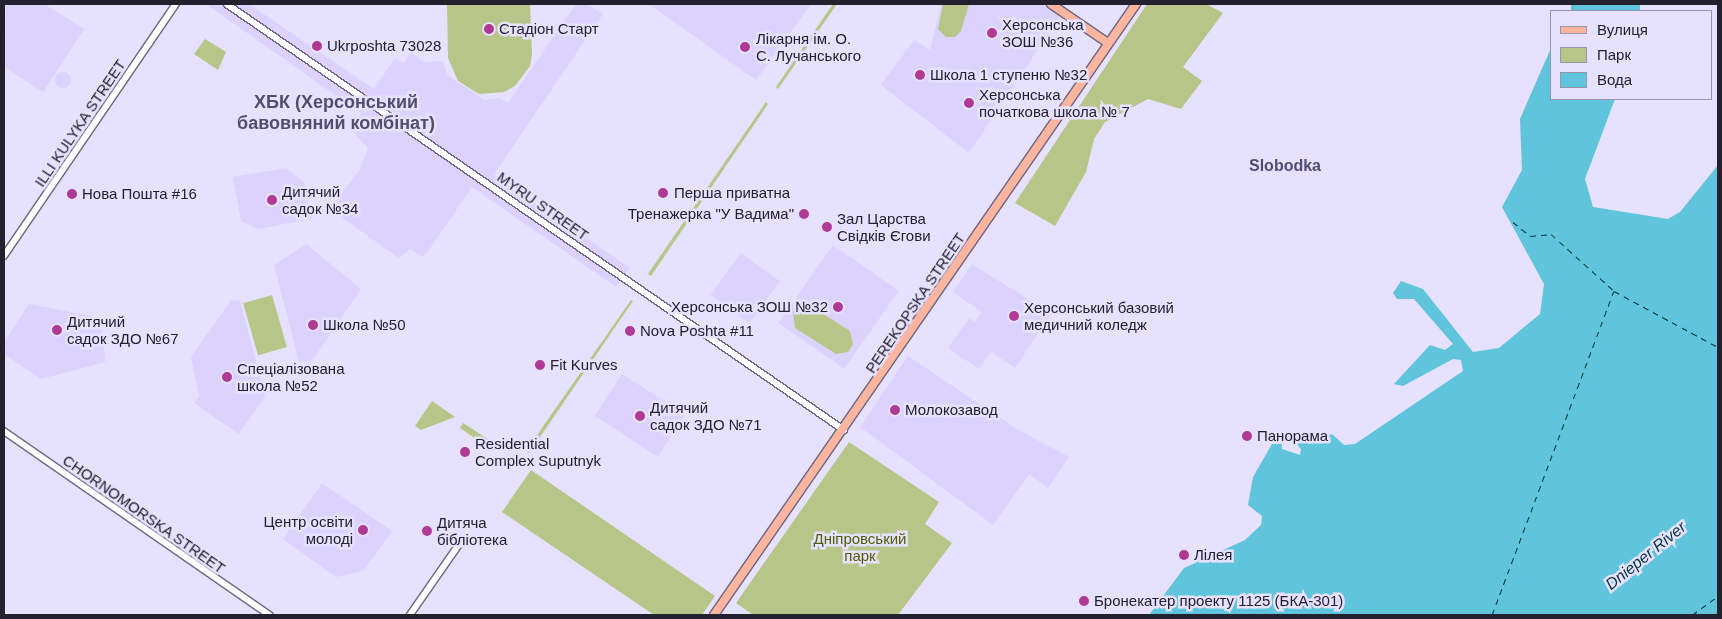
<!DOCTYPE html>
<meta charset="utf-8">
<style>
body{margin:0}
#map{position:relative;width:1722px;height:619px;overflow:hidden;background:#e6e1fe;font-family:Helvetica,sans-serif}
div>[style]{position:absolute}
.built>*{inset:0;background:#dbd3fd;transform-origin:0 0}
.round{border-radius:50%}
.green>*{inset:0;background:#b7c589;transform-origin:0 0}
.water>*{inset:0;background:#5fc4dc;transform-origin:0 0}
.pier>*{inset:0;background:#e6e1fe}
.ferry>*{height:1px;margin-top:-0.5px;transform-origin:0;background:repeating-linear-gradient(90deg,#03353f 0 6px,transparent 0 11px)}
.roads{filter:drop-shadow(1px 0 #6d6685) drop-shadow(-1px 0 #6d6685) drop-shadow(0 1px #6d6685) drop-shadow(0 -1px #6d6685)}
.minor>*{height:5.5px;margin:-2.75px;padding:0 2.75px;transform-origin:2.75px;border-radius:2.75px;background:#fff}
.major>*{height:8px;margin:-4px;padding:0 4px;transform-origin:4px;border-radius:4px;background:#fdb5a0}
.dots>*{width:14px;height:14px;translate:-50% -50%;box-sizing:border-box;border:2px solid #e6e1fe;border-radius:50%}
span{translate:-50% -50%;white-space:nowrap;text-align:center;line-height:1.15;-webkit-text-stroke:5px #e6e1fe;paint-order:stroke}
.poi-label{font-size:15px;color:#24212e}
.left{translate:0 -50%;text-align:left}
.right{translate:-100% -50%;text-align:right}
.street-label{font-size:15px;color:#24212e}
.park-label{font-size:15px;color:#505d04}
.neighbourhood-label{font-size:16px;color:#534d6b;font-weight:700}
.water-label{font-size:16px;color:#03353f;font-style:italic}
.quarter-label{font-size:18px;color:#534d6b;font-weight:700}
.frame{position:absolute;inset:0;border:5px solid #24212e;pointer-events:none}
.legend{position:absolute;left:1550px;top:10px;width:162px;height:90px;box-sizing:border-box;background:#e6e1fe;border:1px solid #9894ab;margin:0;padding:6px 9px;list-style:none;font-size:15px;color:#24212e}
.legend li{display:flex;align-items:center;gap:10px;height:25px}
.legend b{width:25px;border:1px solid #9894ab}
</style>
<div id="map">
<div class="built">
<div style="clip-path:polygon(6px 4px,44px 4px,84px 29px,43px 92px,4px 67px)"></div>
<div style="clip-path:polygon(206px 4px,249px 4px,374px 89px,395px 58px,404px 63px,411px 52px,423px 62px,443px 61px,447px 75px,484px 100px,499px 98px,508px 103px,576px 4px,587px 4px,603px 14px,494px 174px,630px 268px,616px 287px,472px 187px,424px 257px,410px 249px,399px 258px,330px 209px,360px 169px,368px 148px,353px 132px,361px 113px)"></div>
<div style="clip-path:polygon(649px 4px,811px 4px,756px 80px)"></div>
<div style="clip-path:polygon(941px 4px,1041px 4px,1060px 16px,969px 153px,881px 85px,914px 40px,930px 50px)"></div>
<div class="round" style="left:55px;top:72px;width:16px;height:16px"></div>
<div style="clip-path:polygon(286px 168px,304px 182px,311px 219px,258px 229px,241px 221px,233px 177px)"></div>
<div style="clip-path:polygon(306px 244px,361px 289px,312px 361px,299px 362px,274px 265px)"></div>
<div style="left:833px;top:245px;width:80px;height:95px;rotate:35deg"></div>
<div style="left:741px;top:253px;width:48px;height:52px;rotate:36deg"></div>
<div style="clip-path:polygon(972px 264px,1051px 314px,1015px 368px,991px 352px,979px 369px,948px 348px,969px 318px,975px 322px,982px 312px,953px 292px)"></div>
<div style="clip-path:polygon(231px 300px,240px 301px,265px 396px,239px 434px,194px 403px,199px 396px,191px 357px)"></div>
<div style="clip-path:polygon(29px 304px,101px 318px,105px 362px,41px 379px,4px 354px,4px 343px)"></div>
<div style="clip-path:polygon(908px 356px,1020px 431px,1069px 457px,1048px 488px,1029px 474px,993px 525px,860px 427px)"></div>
<div style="left:622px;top:374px;width:75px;height:50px;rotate:33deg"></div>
<div style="clip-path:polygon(322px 483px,392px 531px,363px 571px,336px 577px,283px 539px)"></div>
</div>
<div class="green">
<div style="clip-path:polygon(447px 4px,530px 4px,532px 54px,530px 66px,515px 86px,504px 92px,479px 94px,458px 81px,448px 58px)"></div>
<div style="clip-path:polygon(833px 4px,837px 4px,778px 89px,776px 87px)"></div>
<div style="clip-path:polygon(943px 4px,969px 4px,961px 31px,955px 37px,946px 37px,938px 29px)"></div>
<div style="clip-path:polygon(1147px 4px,1206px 4px,1223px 13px,1183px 67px,1202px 81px,1181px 109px,1148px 99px,1105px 122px,1094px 139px,1086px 172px,1055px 226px,1015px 203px)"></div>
<div style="clip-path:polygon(205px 39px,226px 52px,218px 70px,194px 54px)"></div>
<div style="clip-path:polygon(766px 102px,768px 104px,651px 276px,648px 274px)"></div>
<div style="left:272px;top:295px;width:54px;height:30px;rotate:74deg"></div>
<div style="clip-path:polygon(631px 300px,633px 301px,529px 453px,526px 451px)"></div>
<div style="clip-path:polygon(809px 305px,850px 331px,853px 344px,848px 352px,836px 354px,795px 328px,793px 312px)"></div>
<div style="clip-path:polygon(432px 401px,455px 417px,421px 430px,415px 426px)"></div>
<div style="clip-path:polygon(463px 423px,494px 443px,490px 449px,460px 428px)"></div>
<div style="clip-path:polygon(849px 442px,939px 502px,925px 524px,952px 543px,898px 615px,753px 615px,736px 603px)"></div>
<div style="clip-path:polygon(531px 470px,715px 596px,702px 615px,654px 615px,502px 512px)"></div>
</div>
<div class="water">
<div style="left:1571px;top:4px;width:69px;height:8px"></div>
<div style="clip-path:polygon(1551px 48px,1551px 99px,1615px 99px,1585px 179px,1593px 207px,1668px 219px,1680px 212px,1718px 165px,1718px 615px,1149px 615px,1184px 568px,1245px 540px,1261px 525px,1262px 516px,1248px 505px,1253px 477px,1272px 444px,1309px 443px,1332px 434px,1344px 445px,1355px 444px,1463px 371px,1461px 360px,1453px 359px,1403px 386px,1394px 384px,1430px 345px,1445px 350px,1453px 344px,1414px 299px,1397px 299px,1393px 293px,1401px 281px,1423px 289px,1473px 352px,1499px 348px,1540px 314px,1544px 284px,1502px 207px,1522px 170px,1520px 119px)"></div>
</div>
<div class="pier">
<div style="clip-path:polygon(1281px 440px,1293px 440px,1301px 449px,1300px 455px,1282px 449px)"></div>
</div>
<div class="ferry">
<div style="left:1513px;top:222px;width:22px;rotate:39deg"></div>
<div style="left:1530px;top:236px;width:21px;rotate:-5deg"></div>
<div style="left:1551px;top:234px;width:85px;rotate:42.1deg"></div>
<div style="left:1614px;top:291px;width:118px;rotate:28.3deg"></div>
<div style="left:1492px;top:615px;width:346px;rotate:-69.4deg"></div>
<div style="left:1692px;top:615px;width:32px;rotate:-36deg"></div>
</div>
<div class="roads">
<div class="minor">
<div style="left:227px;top:4px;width:750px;rotate:34.62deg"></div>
<div style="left:4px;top:256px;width:305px;rotate:-55.7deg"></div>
<div style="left:4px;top:431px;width:323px;rotate:34.7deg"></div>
<div style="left:410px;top:615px;width:84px;rotate:-55.2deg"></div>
</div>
<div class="major">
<div style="left:1051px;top:4px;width:69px;rotate:34.4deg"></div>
<div style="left:714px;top:615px;width:743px;rotate:-55.37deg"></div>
</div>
</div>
<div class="dots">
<div style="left:489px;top:29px;background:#ae3a94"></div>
<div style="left:992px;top:33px;background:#ae3a94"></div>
<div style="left:317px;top:46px;background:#ae3a94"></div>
<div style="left:745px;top:47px;background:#ae3a94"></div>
<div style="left:920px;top:75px;background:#ae3a94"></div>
<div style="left:969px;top:103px;background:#ae3a94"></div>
<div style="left:663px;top:193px;background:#ae3a94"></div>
<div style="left:72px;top:194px;background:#ae3a94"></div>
<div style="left:272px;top:200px;background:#ae3a94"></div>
<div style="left:804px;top:214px;background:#ae3a94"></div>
<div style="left:827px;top:227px;background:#ae3a94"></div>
<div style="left:838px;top:307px;background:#ae3a94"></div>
<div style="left:1014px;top:316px;background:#ae3a94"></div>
<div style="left:313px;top:325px;background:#ae3a94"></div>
<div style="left:57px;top:330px;background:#ae3a94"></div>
<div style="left:630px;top:331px;background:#ae3a94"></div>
<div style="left:540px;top:365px;background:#ae3a94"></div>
<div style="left:227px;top:377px;background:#ae3a94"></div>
<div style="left:895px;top:410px;background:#ae3a94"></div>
<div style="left:640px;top:416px;background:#ae3a94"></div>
<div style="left:1247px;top:436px;background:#ae3a94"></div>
<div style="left:465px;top:452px;background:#ae3a94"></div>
<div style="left:363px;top:530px;background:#ae3a94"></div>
<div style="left:427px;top:531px;background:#ae3a94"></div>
<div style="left:1184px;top:555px;background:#ae3a94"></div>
<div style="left:1084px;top:601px;background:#ae3a94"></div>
</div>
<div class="poi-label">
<span class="left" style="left:1002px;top:33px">Херсонська<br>ЗОШ №36</span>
<span class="left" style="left:499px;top:29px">Стадіон Старт</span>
<span class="left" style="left:756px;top:47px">Лікарня ім. О.<br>С. Лучанського</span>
<span class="left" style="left:327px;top:46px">Ukrposhta 73028</span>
<span class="left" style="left:930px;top:75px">Школа 1 ступеню №32</span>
<span class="left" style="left:979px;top:103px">Херсонська<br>початкова школа № 7</span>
<span class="left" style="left:282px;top:200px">Дитячий<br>садок №34</span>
<span class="left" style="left:674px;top:193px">Перша приватна</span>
<span class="left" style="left:82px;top:194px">Нова Пошта #16</span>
<span class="right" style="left:794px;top:214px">Тренажерка "У Вадима"</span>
<span class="left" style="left:837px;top:227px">Зал Царства<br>Свідків Єгови</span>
<span class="right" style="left:828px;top:307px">Херсонська ЗОШ №32</span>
<span class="left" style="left:1024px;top:316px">Херсонський базовий<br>медичний коледж</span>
<span class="left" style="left:67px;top:330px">Дитячий<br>садок ЗДО №67</span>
<span class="left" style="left:323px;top:325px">Школа №50</span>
<span class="left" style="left:640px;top:331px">Nova Poshta #11</span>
<span class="left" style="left:550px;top:365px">Fit Kurves</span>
<span class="left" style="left:237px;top:377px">Спеціалізована<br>школа №52</span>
<span class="left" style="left:650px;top:416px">Дитячий<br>садок ЗДО №71</span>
<span class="left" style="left:905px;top:410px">Молокозавод</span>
<span class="left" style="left:1257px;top:436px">Панорама</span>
<span class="left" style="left:475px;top:452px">Residential<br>Complex Suputnyk</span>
<span class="right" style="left:353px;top:530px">Центр освіти<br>молоді</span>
<span class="left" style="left:437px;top:531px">Дитяча<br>бібліотека</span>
<span class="left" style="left:1194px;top:555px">Лілея</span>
<span class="left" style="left:1094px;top:601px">Бронекатер проекту 1125 (БКА-301)</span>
</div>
<div class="street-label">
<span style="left:80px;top:123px;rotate:-56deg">ILLI KULYKA STREET</span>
<span style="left:543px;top:206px;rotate:35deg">MYRU STREET</span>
<span style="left:915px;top:303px;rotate:-56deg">PEREKOPSKA STREET</span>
<span style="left:144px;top:514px;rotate:35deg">CHORNOMORSKA STREET</span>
</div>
<div class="park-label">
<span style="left:860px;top:547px">Дніпровський<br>парк</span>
</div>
<div class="neighbourhood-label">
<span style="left:1285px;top:166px">Slobodka</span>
</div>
<div class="water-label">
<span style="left:1646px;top:556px;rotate:-39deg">Dnieper River</span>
</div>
<div class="quarter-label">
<span style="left:336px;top:113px">ХБК (Херсонський<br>бавовняний комбінат)</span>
</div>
<div class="frame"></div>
<ul class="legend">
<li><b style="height:6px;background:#fdb5a0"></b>Вулиця</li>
<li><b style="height:14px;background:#b7c589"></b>Парк</li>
<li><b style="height:14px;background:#5fc4dc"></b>Вода</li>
</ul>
</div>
